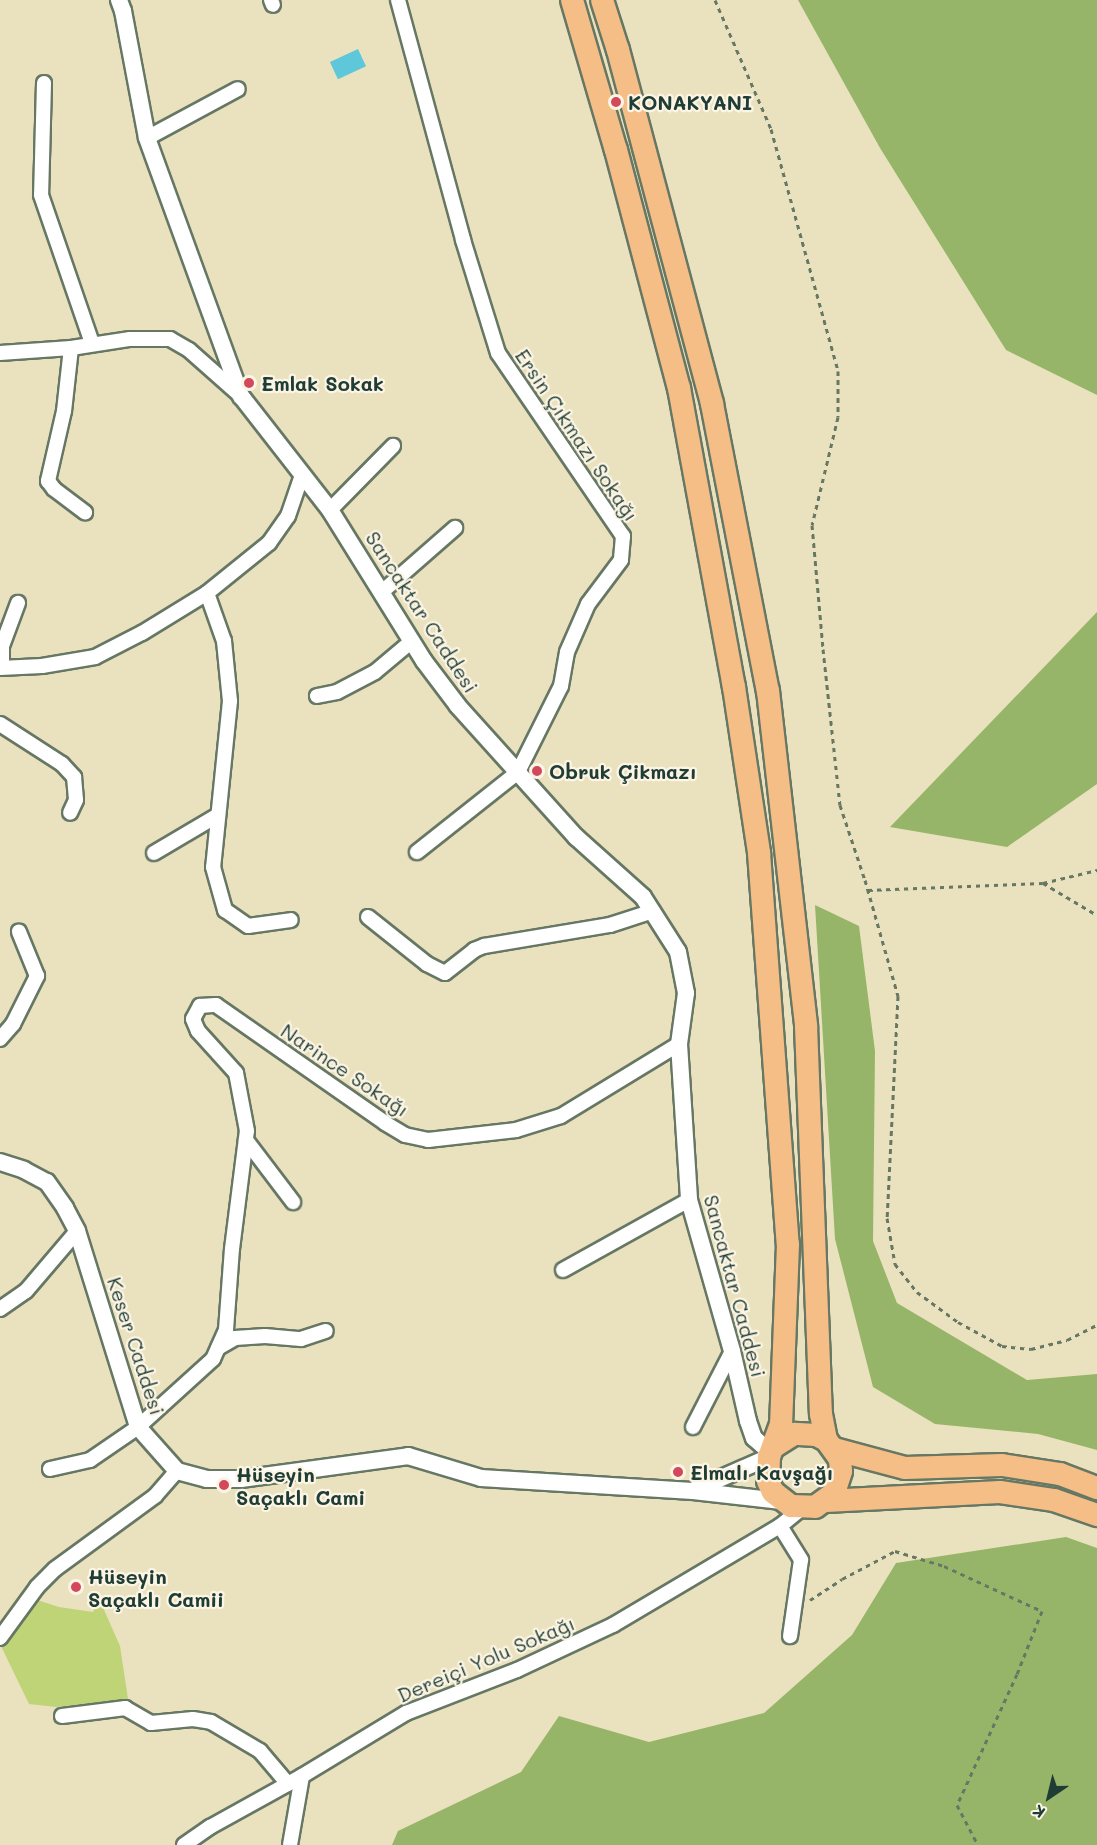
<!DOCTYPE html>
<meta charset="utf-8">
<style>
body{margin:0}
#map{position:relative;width:1097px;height:1845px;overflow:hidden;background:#eae2be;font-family:Mali,sans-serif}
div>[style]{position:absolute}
.green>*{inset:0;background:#bfd377}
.forest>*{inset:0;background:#97b568}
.water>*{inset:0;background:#5ec7d9;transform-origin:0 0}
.path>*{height:3px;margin-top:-1.5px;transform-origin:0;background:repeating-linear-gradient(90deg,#667764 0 4.5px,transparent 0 9px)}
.roads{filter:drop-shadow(2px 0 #667764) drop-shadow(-2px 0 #667764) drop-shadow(0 2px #667764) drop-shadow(0 -2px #667764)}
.minor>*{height:14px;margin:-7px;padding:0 7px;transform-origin:7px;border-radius:7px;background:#fff}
.tertiary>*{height:16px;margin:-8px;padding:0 8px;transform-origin:8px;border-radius:8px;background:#fff}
.trunk>*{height:22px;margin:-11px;padding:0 11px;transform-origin:11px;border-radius:11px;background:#f6be87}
.dots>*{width:16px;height:16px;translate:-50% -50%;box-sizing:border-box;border:3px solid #fcf5e5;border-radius:50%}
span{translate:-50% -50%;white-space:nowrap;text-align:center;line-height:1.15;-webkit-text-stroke:4.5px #fcf5e5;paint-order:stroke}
.poi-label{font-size:20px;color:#1f3d34;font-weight:700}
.left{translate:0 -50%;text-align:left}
.street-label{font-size:20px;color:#1f3d34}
.north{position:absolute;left:1019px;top:1767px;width:60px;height:60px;-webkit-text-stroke:4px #fcf5e5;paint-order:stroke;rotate:215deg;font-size:16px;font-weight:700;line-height:24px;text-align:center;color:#1f3d34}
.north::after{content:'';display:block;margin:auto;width:21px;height:27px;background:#1f3d34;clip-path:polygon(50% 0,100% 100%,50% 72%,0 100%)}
</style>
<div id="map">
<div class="green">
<div style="clip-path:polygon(34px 1599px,59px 1607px,93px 1612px,95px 1605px,101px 1603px,120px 1646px,128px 1699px,56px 1707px,29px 1704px,0 1644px)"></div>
</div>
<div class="forest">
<div style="clip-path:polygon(798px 0,1097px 0,1097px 395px,1006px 350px,880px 148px)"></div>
<div style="clip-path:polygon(1097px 612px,1097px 784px,1007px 847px,890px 827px)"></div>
<div style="clip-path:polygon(815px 905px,859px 926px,875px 1051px,873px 1241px,897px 1303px,1027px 1380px,1097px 1374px,1097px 1450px,1038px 1434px,935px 1424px,873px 1387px,835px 1239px)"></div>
<div style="clip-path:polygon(1066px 1537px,1097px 1548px,1097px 1845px,392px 1845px,398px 1831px,521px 1772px,559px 1716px,649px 1742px,764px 1713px,852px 1635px,896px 1563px)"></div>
</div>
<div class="water">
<div style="left:358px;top:49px;width:19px;height:31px;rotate:65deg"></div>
</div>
<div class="path">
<div style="left:715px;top:0;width:141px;rotate:66.5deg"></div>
<div style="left:771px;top:129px;width:251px;rotate:74.5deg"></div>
<div style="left:838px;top:371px;width:46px;rotate:90deg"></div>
<div style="left:838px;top:417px;width:111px;rotate:103.5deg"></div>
<div style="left:812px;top:525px;width:124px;rotate:84.9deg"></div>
<div style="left:823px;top:649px;width:157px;rotate:83.8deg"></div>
<div style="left:840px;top:805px;width:79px;rotate:71.6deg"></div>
<div style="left:865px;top:880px;width:121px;rotate:74.1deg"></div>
<div style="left:898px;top:996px;width:222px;rotate:92.8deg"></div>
<div style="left:887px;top:1218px;width:47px;rotate:80.1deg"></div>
<div style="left:895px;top:1264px;width:36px;rotate:52deg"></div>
<div style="left:917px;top:1292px;width:51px;rotate:36.2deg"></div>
<div style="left:958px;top:1322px;width:50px;rotate:28.6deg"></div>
<div style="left:1002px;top:1346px;width:29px;rotate:6deg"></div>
<div style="left:1031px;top:1349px;width:37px;rotate:-14deg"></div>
<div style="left:1067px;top:1340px;width:34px;rotate:-27deg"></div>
<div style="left:1043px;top:883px;width:63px;rotate:30.7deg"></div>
<div style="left:868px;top:890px;width:175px;rotate:-2.3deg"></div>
<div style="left:1043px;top:883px;width:56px;rotate:-13.5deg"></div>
<div style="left:810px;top:1600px;width:38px;rotate:-33deg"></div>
<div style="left:842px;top:1579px;width:60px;rotate:-27.8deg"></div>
<div style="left:895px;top:1551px;width:51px;rotate:17deg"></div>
<div style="left:944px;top:1566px;width:108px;rotate:24.7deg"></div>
<div style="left:1042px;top:1611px;width:68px;rotate:111.6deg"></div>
<div style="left:1017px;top:1674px;width:144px;rotate:114.6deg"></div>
<div style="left:957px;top:1805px;width:45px;rotate:62.3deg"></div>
</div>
<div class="roads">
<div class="minor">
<div style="left:271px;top:0;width:5px;rotate:68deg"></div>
<div style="left:398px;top:0;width:249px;rotate:74.8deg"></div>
<div style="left:463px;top:240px;width:118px;rotate:72.8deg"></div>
<div style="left:498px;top:353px;width:222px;rotate:55.7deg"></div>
<div style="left:623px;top:536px;width:24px;rotate:95deg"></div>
<div style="left:621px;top:560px;width:55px;rotate:126.9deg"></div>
<div style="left:588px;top:604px;width:52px;rotate:113.6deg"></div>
<div style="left:567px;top:652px;width:35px;rotate:100deg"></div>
<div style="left:561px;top:686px;width:96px;rotate:116.6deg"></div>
<div style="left:518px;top:772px;width:129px;rotate:141.6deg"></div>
<div style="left:44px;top:83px;width:112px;rotate:91.5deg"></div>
<div style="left:41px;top:195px;width:157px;rotate:71deg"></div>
<div style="left:147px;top:138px;width:103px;rotate:-28.3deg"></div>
<div style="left:71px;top:348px;width:63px;rotate:96.3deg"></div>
<div style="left:64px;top:411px;width:72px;rotate:102.9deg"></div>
<div style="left:48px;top:481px;width:10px;rotate:53deg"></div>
<div style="left:54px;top:489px;width:39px;rotate:37deg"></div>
<div style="left:0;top:353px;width:71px;rotate:-4deg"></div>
<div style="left:71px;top:348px;width:60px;rotate:-8.7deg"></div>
<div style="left:130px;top:339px;width:40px"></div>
<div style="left:170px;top:339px;width:22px;rotate:30deg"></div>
<div style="left:189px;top:350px;width:69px;rotate:41.5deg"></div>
<div style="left:330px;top:510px;width:90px;rotate:-45.5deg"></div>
<div style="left:383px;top:591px;width:96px;rotate:-41.2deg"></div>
<div style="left:207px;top:593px;width:51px;rotate:70.5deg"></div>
<div style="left:224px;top:641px;width:60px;rotate:84.3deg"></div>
<div style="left:230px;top:701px;width:167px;rotate:95.8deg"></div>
<div style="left:213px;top:867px;width:45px;rotate:74.4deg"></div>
<div style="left:225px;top:910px;width:28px;rotate:35deg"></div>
<div style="left:248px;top:926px;width:43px;rotate:-7.9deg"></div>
<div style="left:2px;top:667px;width:21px;rotate:-90deg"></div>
<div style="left:2px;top:646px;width:46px;rotate:-69.6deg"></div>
<div style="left:0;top:668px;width:42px;rotate:-2.7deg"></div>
<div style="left:42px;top:666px;width:54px;rotate:-9.6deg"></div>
<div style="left:95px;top:657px;width:53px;rotate:-27.1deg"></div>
<div style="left:142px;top:633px;width:76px;rotate:-31.6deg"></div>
<div style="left:207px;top:593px;width:80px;rotate:-38.9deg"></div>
<div style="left:269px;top:543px;width:33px;rotate:-55deg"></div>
<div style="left:288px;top:516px;width:43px;rotate:-71.1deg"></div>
<div style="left:317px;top:696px;width:20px;rotate:-11deg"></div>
<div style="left:337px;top:692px;width:43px;rotate:-27.8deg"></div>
<div style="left:375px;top:672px;width:48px;rotate:-40deg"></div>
<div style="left:0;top:724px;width:74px;rotate:32.8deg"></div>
<div style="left:62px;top:764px;width:18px;rotate:47deg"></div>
<div style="left:74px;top:777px;width:23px;rotate:85deg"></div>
<div style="left:76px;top:800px;width:14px;rotate:115deg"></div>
<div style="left:154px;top:853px;width:74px;rotate:-30.7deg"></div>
<div style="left:368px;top:917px;width:75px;rotate:38.5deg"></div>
<div style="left:427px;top:964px;width:20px;rotate:27deg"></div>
<div style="left:445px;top:973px;width:37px;rotate:-38deg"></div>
<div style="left:474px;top:950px;width:11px;rotate:-22deg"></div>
<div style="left:484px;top:946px;width:128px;rotate:-9.5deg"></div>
<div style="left:610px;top:925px;width:45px;rotate:-18deg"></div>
<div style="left:0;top:1039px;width:20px;rotate:-49deg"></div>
<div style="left:13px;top:1024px;width:54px;rotate:-63.4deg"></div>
<div style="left:37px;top:976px;width:48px;rotate:-112.2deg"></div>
<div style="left:246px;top:1140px;width:78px;rotate:52.8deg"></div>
<div style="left:563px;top:1270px;width:144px;rotate:-29.1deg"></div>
<div style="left:0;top:1309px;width:32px;rotate:-35deg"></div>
<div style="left:26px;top:1291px;width:79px;rotate:-49.6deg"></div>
<div style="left:218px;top:1348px;width:20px;rotate:-30deg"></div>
<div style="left:235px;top:1338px;width:30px;rotate:-4deg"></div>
<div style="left:265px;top:1336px;width:36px;rotate:5deg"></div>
<div style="left:301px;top:1339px;width:26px;rotate:-18deg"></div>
<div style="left:693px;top:1427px;width:85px;rotate:-62.8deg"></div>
<div style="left:50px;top:1469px;width:41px;rotate:-12.7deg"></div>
<div style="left:90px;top:1460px;width:58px;rotate:-34.5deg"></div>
<div style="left:138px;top:1427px;width:101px;rotate:-42.2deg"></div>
<div style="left:213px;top:1359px;width:32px;rotate:-66deg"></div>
<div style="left:226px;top:1330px;width:81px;rotate:-85.8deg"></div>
<div style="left:232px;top:1249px;width:119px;rotate:-82.8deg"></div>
<div style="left:247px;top:1131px;width:59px;rotate:-100.7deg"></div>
<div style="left:236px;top:1073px;width:57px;rotate:-132.1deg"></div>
<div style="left:198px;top:1031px;width:13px;rotate:-113deg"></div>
<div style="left:193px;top:1019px;width:15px;rotate:-62deg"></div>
<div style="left:200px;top:1006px;width:16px;rotate:-4deg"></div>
<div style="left:216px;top:1005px;width:206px;rotate:34.9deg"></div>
<div style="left:385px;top:1123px;width:23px;rotate:31deg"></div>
<div style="left:405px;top:1135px;width:24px;rotate:12deg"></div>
<div style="left:428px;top:1140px;width:89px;rotate:-6.5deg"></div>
<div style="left:516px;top:1130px;width:47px;rotate:-17.3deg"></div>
<div style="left:561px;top:1116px;width:138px;rotate:-31.4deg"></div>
<div style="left:780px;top:1526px;width:40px;rotate:58deg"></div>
<div style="left:801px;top:1560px;width:77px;rotate:98.2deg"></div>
<div style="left:0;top:1638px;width:63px;rotate:-54deg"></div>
<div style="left:37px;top:1587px;width:25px;rotate:-45deg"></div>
<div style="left:55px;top:1569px;width:124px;rotate:-36.1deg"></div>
<div style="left:155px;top:1496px;width:33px;rotate:-49deg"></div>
<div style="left:62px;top:1716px;width:64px;rotate:-7.2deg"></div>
<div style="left:125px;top:1708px;width:30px;rotate:30deg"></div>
<div style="left:151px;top:1723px;width:42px;rotate:-5.4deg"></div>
<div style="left:193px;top:1719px;width:18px;rotate:9deg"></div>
<div style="left:211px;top:1722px;width:57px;rotate:30.6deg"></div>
<div style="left:260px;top:1751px;width:43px;rotate:49.7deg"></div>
<div style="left:184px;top:1845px;width:32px;rotate:-35deg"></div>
<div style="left:210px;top:1827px;width:105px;rotate:-29deg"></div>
<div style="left:302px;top:1776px;width:122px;rotate:-31.2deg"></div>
<div style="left:406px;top:1713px;width:119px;rotate:-21.2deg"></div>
<div style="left:517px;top:1670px;width:106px;rotate:-25.1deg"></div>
<div style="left:613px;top:1625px;width:194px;rotate:-30.7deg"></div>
<div style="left:780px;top:1526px;width:28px;rotate:-39deg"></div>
<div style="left:290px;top:1845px;width:70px;rotate:-80.1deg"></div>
</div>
<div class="tertiary">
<div style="left:119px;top:0;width:12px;rotate:70deg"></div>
<div style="left:123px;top:11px;width:129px;rotate:79.3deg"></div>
<div style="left:147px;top:138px;width:275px;rotate:70deg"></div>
<div style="left:241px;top:396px;width:145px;rotate:52deg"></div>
<div style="left:330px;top:510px;width:178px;rotate:58.1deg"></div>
<div style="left:424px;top:661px;width:56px;rotate:52.9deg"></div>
<div style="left:458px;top:706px;width:176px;rotate:48deg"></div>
<div style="left:576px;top:837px;width:90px;rotate:41.8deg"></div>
<div style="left:643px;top:897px;width:65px;rotate:57.5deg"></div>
<div style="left:678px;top:952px;width:42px;rotate:79deg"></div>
<div style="left:686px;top:993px;width:51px;rotate:97.8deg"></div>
<div style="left:679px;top:1044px;width:156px;rotate:86.3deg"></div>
<div style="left:689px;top:1200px;width:157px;rotate:74.1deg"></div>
<div style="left:732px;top:1351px;width:72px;rotate:77.1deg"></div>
<div style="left:748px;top:1421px;width:18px;rotate:71deg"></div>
<div style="left:754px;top:1438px;width:23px;rotate:41deg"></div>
<div style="left:0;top:1162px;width:25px;rotate:18deg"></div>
<div style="left:24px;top:1170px;width:26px;rotate:28deg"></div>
<div style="left:47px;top:1182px;width:32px;rotate:55deg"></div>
<div style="left:65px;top:1208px;width:26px;rotate:62deg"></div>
<div style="left:77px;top:1231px;width:205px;rotate:72.7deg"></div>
<div style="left:138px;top:1427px;width:59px;rotate:48.4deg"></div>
<div style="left:177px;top:1471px;width:31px;rotate:15deg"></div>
<div style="left:207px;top:1479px;width:34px"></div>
<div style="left:241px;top:1479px;width:169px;rotate:-7.8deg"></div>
<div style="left:408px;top:1456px;width:76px;rotate:16.8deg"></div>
<div style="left:481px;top:1478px;width:212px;rotate:3.5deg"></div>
<div style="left:693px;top:1491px;width:89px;rotate:6.5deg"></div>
<div style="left:694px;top:1490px;width:82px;rotate:-23.7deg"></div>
</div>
<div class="trunk">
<div style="left:572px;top:0;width:156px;rotate:73.7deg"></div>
<div style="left:616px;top:150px;width:246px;rotate:75.2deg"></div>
<div style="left:679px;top:388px;width:304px;rotate:79.6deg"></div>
<div style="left:734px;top:687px;width:168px;rotate:81.4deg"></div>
<div style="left:759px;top:853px;width:392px;rotate:85.8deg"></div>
<div style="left:788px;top:1244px;width:180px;rotate:92.2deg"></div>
<div style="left:781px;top:1424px;width:35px;rotate:110deg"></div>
<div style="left:769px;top:1457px;width:24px;rotate:92deg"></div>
<div style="left:768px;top:1481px;width:12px;rotate:66deg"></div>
<div style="left:773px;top:1492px;width:23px;rotate:38deg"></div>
<div style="left:791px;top:1506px;width:24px;rotate:2deg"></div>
<div style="left:815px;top:1507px;width:24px;rotate:-36deg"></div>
<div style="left:834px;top:1493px;width:23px;rotate:-72deg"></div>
<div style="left:841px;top:1471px;width:12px;rotate:-95deg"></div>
<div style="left:840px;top:1459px;width:24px;rotate:-126deg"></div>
<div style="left:826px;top:1440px;width:11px;rotate:-153deg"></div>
<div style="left:816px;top:1435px;width:22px;rotate:-177deg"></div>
<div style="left:794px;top:1434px;width:22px;rotate:148deg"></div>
<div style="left:602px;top:0;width:52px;rotate:72.3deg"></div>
<div style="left:618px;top:50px;width:366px;rotate:75.1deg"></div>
<div style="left:712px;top:404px;width:292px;rotate:79deg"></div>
<div style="left:768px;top:691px;width:337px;rotate:83.5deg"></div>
<div style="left:806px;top:1026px;width:388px;rotate:87.8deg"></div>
<div style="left:821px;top:1414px;width:26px;rotate:79deg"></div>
<div style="left:834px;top:1449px;width:73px;rotate:15deg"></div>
<div style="left:905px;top:1468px;width:97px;rotate:-1.8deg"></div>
<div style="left:1002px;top:1465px;width:59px;rotate:8.8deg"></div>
<div style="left:1060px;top:1474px;width:40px;rotate:21deg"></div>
<div style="left:826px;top:1501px;width:174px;rotate:-3deg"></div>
<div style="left:1000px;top:1492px;width:55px;rotate:8.4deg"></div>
<div style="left:1054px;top:1500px;width:46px;rotate:19.2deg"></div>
</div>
</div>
<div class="dots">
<div style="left:616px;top:102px;background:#d1495b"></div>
<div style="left:249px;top:383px;background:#d1495b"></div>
<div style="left:537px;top:771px;background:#d1495b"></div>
<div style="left:678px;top:1472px;background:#d1495b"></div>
<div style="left:224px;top:1485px;background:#d1495b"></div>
<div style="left:76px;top:1587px;background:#d1495b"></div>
</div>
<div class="poi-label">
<span class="left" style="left:628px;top:102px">KONAKYANI</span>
<span class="left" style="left:261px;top:383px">Emlak Sokak</span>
<span class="left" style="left:549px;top:771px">Obruk Çikmazı</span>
<span class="left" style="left:690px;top:1472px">Elmalı Kavşağı</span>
<span class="left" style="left:236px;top:1486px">Hüseyin<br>Saçaklı Cami</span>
<span class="left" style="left:88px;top:1588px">Hüseyin<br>Saçaklı Camii</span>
</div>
<div class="street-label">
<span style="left:577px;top:435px;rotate:56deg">Ersin Çıkmazı Sokağı</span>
<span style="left:422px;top:612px;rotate:57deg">Sancaktar Caddesi</span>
<span style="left:345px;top:1070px;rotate:34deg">Narince Sokağı</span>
<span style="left:735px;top:1286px;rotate:75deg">Sancaktar Caddesi</span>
<span style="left:136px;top:1346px;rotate:72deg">Keser Caddesi</span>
<span style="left:486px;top:1659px;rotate:-23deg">Dereiçi Yolu Sokağı</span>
</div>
<div class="north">K</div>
</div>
